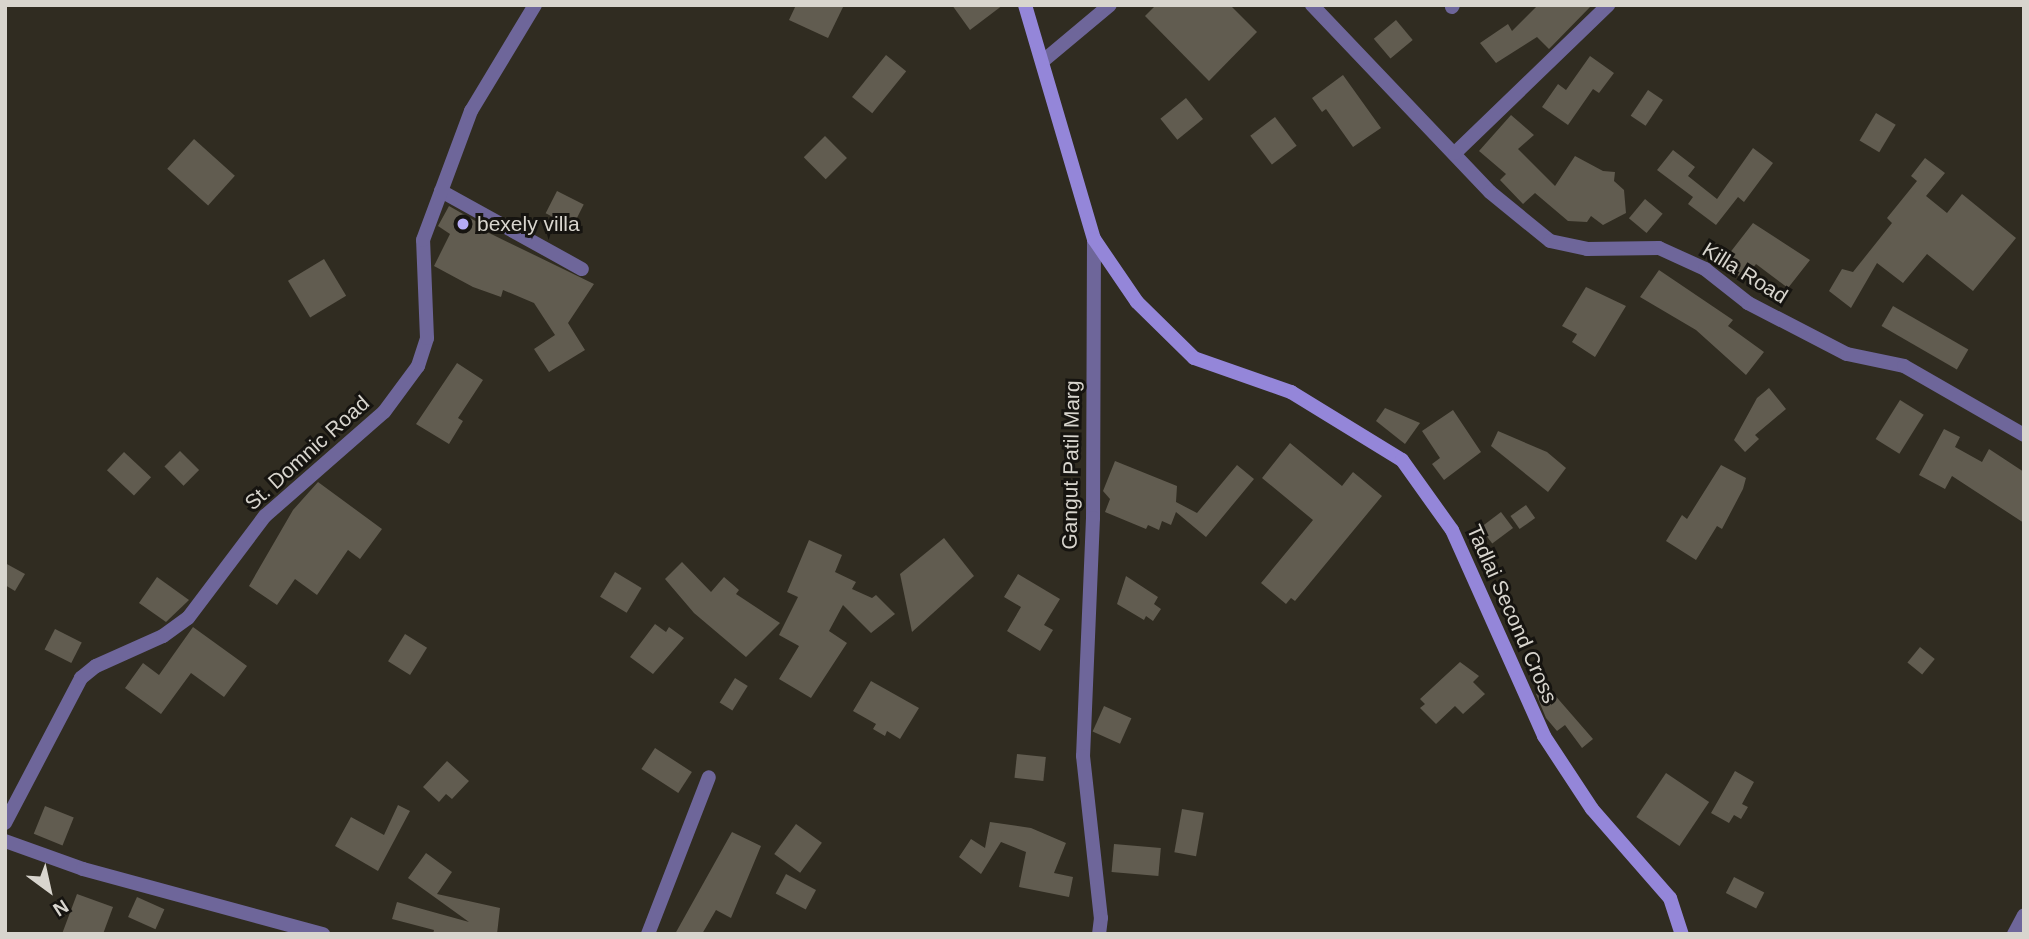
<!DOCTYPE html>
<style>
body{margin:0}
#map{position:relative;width:2029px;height:939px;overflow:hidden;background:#302c21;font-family:Helvetica,sans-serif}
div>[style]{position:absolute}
.building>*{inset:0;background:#615c50;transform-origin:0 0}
.minor>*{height:14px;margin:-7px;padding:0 7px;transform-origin:7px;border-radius:7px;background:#6e669a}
.tertiary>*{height:14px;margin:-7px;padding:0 7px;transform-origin:7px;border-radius:7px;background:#6e669a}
.secondary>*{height:14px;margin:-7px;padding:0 7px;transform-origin:7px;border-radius:7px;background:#9486d9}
.dots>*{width:19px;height:19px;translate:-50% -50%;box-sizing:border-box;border:4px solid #161410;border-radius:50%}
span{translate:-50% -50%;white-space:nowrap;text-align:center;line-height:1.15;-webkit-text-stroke:6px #161410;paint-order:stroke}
.poi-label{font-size:21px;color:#d8d5ce}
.left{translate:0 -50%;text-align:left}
.street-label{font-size:21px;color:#d8d5ce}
.frame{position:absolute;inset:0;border:7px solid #d8d5ce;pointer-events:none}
.north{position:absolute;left:14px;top:855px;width:70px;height:70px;-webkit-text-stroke:5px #161410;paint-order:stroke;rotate:147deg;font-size:19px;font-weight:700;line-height:28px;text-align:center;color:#d8d5ce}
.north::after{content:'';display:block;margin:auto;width:24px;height:32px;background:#d8d5ce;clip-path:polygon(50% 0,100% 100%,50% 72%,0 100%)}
</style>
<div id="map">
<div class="building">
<div style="clip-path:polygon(796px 5px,844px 5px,828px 38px,789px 20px)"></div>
<div style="clip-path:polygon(952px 5px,1003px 5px,970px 30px)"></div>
<div style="clip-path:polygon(1156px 5px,1230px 5px,1257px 32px,1209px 81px,1145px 16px)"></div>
<div style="clip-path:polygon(1538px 5px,1592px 5px,1549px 49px,1537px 37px,1496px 63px,1480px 43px,1508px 24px,1512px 31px)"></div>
<div style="left:1396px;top:20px;width:26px;height:29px;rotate:50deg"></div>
<div style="left:886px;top:55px;width:26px;height:54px;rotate:39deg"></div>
<div style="clip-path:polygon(1590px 56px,1614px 73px,1599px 93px,1593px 89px,1568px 125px,1542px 107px,1558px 84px,1566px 90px)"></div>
<div style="clip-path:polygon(1343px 75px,1381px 128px,1353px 147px,1326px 109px,1322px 112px,1312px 98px)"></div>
<div style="left:1648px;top:90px;width:18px;height:31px;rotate:34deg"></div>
<div style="left:1186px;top:98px;width:27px;height:33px;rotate:51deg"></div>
<div style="left:1876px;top:113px;width:23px;height:32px;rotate:31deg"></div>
<div style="clip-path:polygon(1511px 115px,1534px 135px,1518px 149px,1555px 186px,1575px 156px,1603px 171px,1615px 172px,1614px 181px,1624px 190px,1626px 213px,1603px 225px,1591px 216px,1587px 222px,1568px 221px,1535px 193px,1523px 204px,1500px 180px,1506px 174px,1479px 151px)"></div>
<div style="left:1275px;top:117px;width:36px;height:31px;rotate:53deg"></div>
<div style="left:825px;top:136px;width:31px;height:30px;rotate:45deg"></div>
<div style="left:194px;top:139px;width:55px;height:40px;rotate:42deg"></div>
<div style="clip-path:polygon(1753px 148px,1773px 163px,1744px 202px,1738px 197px,1716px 225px,1688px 204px,1693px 197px,1657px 170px,1673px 150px,1695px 167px,1688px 176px,1717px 199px)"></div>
<div style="clip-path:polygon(1925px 158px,1945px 173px,1926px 196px,1947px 213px,1962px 194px,2016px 238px,1973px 291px,1927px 254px,1903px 283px,1877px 263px,1851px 308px,1829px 291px,1842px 269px,1853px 272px,1892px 223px,1887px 218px,1917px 181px,1911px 176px)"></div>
<div style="left:557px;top:191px;width:30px;height:25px;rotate:27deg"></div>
<div style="left:1645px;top:199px;width:23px;height:25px;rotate:40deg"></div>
<div style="clip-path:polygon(449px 206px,486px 227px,483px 230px,594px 284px,568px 323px,585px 350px,549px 372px,534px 349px,555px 335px,534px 303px,503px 290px,501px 297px,473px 287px,434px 266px,450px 234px,438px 226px)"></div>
<div style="clip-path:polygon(1753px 223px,1810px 260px,1788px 288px,1756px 264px,1744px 280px,1722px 263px)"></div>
<div style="left:324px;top:259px;width:43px;height:42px;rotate:59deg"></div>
<div style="clip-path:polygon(1659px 270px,1733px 320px,1728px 326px,1764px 352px,1746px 375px,1696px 330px,1640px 297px)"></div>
<div style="clip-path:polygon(1586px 287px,1626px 306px,1595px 357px,1572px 342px,1577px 334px,1562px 326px)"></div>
<div style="left:1893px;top:306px;width:87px;height:23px;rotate:30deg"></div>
<div style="clip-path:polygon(457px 363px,483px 380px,458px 418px,463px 421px,449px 444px,416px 424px)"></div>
<div style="clip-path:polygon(1769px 388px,1786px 409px,1755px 435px,1759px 439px,1745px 452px,1734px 440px,1757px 398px)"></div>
<div style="left:1900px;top:400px;width:28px;height:46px;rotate:32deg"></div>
<div style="clip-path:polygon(1385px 408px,1420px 423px,1405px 444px,1376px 421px)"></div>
<div style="clip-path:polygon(1453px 410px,1481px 452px,1444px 480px,1432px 464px,1440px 458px,1422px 431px)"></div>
<div style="clip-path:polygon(1944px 429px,1960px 437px,1955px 447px,1982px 462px,1989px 449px,2024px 472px,2024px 523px,1952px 476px,1945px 489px,1919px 475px)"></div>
<div style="clip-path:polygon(1498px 431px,1547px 452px,1566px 468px,1548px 492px,1491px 446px)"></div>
<div style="clip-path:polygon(1290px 443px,1342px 486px,1353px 472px,1382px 496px,1295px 601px,1291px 598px,1286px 604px,1261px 583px,1313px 520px,1262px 478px)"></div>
<div style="left:180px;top:451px;width:27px;height:22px;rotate:45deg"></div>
<div style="left:124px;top:452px;width:37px;height:25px;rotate:43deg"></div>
<div style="clip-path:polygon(1115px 461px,1177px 486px,1176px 502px,1197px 513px,1237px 465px,1254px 479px,1206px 537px,1176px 512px,1171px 525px,1162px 521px,1159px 530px,1148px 525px,1146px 529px,1105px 512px,1110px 499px,1103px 491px)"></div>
<div style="clip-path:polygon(1721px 465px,1746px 478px,1743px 489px,1722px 529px,1717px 526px,1696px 560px,1666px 541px,1682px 515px,1687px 519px)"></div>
<div style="clip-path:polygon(318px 482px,382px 529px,360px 559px,348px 550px,317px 595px,295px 579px,277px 605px,249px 586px,293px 510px)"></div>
<div style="left:1526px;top:505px;width:16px;height:19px;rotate:55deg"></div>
<div style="left:1501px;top:512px;width:20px;height:26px;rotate:53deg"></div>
<div style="clip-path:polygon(944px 538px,974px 576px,912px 632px,900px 574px)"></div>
<div style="clip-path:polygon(809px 540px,842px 555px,835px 572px,856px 582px,852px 589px,872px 598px,876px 595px,895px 614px,871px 633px,843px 605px,829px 631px,847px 643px,811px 698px,779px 679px,799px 646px,779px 635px,798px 597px,787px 592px)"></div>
<div style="clip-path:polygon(682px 562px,711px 592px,724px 577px,739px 590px,736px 594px,780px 623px,746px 657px,694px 613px,665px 579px)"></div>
<div style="clip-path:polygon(5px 563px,25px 574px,15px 591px,5px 585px)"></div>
<div style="left:615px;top:572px;width:31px;height:29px;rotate:31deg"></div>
<div style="clip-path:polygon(1018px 574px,1060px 599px,1044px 625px,1053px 630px,1040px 651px,1007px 631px,1021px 607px,1004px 597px)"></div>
<div style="clip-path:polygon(1126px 576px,1158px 597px,1154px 604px,1161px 609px,1153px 621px,1146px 616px,1144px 620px,1117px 604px)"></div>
<div style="clip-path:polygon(157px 577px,189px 600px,166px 622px,139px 603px)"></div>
<div style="clip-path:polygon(655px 624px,666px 632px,669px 627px,684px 638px,653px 674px,630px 657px)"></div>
<div style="clip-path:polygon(193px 627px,247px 666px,224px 697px,191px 673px,161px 714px,125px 688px,143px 663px,159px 675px)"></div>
<div style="left:55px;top:629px;width:30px;height:23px;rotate:27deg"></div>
<div style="left:405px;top:634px;width:26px;height:32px;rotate:32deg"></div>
<div style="left:1920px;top:647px;width:19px;height:20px;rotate:39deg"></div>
<div style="clip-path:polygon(1460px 662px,1479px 676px,1473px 682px,1485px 694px,1463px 714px,1455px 706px,1436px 724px,1420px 708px,1425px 704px,1420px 699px)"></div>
<div style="left:735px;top:678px;width:15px;height:29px;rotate:32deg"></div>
<div style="clip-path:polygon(871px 681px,919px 708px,900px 739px,887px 731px,885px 736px,873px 729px,876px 724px,853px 711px)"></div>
<div style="clip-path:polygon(1546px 685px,1593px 739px,1582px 748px,1565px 725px,1557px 731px,1546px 718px,1536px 694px)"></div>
<div style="left:1104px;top:706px;width:30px;height:28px;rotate:24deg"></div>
<div style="left:655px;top:748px;width:44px;height:25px;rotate:33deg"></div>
<div style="left:1017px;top:754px;width:29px;height:24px;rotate:6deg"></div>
<div style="clip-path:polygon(447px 761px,469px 781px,452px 799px,446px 794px,439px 802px,423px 787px)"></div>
<div style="clip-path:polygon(1735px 771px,1754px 782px,1742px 804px,1748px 807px,1741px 819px,1734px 815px,1729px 823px,1711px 813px)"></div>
<div style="left:1666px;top:773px;width:52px;height:53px;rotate:34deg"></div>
<div style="clip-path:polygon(398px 805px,410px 811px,378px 871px,335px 846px,351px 817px,384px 835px)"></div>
<div style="left:45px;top:806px;width:31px;height:30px;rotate:22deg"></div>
<div style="left:1182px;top:809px;width:22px;height:44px;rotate:10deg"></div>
<div style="clip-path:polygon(990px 822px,1031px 828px,1066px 843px,1054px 873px,1073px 877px,1069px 897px,1019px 887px,1026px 852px,1001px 842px,981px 874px,959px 857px,971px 839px,985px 848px)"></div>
<div style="left:796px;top:824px;width:32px;height:37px;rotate:36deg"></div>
<div style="clip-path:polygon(732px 832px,761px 846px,731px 918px,716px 910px,702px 934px,675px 934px)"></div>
<div style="left:1114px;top:844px;width:47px;height:28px;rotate:5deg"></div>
<div style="clip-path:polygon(426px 853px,452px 872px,437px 894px,500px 908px,497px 934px,433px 934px,434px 930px,392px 919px,397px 902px,469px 922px,408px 878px)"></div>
<div style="left:786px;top:874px;width:34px;height:22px;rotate:28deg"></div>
<div style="left:1734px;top:877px;width:34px;height:18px;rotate:27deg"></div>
<div style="clip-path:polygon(77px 894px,113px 907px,103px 934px,62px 934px)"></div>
<div style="left:137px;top:897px;width:30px;height:22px;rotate:24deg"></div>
</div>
<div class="minor">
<div style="left:1452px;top:7px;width:2px;rotate:-63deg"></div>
<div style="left:1043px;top:61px;width:87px;rotate:-39.9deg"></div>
<div style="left:441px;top:191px;width:161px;rotate:29deg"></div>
<div style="left:5px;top:823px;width:164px;rotate:-62.3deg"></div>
<div style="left:81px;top:678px;width:19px;rotate:-39deg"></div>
<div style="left:96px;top:666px;width:73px;rotate:-24.1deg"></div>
<div style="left:163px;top:636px;width:31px;rotate:-36deg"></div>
<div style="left:188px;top:618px;width:128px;rotate:-53deg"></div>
<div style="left:265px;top:516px;width:158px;rotate:-41.2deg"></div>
<div style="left:384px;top:412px;width:57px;rotate:-53.5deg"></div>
<div style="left:418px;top:366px;width:29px;rotate:-72deg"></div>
<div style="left:427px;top:338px;width:98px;rotate:-92.3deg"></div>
<div style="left:423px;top:240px;width:138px;rotate:-69.6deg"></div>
<div style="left:471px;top:111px;width:124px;rotate:-58.9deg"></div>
<div style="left:648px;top:934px;width:168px;rotate:-68.8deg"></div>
<div style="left:2014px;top:934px;width:21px;rotate:-62deg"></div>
</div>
<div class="tertiary">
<div style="left:1312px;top:5px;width:258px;rotate:46.4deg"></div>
<div style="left:1490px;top:192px;width:77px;rotate:39.2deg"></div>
<div style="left:1550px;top:241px;width:38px;rotate:12deg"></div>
<div style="left:1587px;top:249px;width:72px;rotate:-0.8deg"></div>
<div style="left:1659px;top:248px;width:51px;rotate:24.5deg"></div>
<div style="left:1705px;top:269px;width:55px;rotate:38.3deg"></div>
<div style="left:1748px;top:303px;width:111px;rotate:27.3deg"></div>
<div style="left:1847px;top:354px;width:58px;rotate:11.9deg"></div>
<div style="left:1904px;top:366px;width:138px;rotate:29.9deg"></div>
<div style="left:1455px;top:153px;width:213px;rotate:-44deg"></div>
<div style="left:1094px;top:239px;width:279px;rotate:90.2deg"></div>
<div style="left:1093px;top:518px;width:238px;rotate:92.4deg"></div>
<div style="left:1083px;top:756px;width:163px;rotate:83.7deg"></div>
<div style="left:1101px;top:918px;width:16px;rotate:97deg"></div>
<div style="left:5px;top:841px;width:83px;rotate:19.7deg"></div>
<div style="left:83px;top:869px;width:249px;rotate:15.2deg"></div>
</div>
<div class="secondary">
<div style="left:1025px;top:5px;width:244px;rotate:73.6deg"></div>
<div style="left:1094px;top:239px;width:76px;rotate:55.7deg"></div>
<div style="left:1137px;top:302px;width:80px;rotate:44.5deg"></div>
<div style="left:1194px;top:358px;width:103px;rotate:19.3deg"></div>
<div style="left:1291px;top:392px;width:130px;rotate:31.5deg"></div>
<div style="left:1402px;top:460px;width:86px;rotate:54.5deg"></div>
<div style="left:1452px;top:530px;width:226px;rotate:65.9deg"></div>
<div style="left:1544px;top:736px;width:87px;rotate:56.7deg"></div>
<div style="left:1592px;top:809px;width:118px;rotate:48.8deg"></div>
<div style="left:1670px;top:898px;width:38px;rotate:72deg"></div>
</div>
<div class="dots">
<div style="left:463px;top:224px;background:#b6abf8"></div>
</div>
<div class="poi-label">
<span class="left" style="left:477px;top:224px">bexely villa</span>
</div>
<div class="street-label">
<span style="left:1745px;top:273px;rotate:32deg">Killa Road</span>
<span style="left:307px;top:453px;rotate:-42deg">St. Domnic Road</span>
<span style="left:1071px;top:465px;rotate:-89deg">Gangut Patil Marg</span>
<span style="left:1512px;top:614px;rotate:66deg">Tadlai Second Cross</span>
</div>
<div class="frame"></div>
<div class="north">N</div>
</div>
